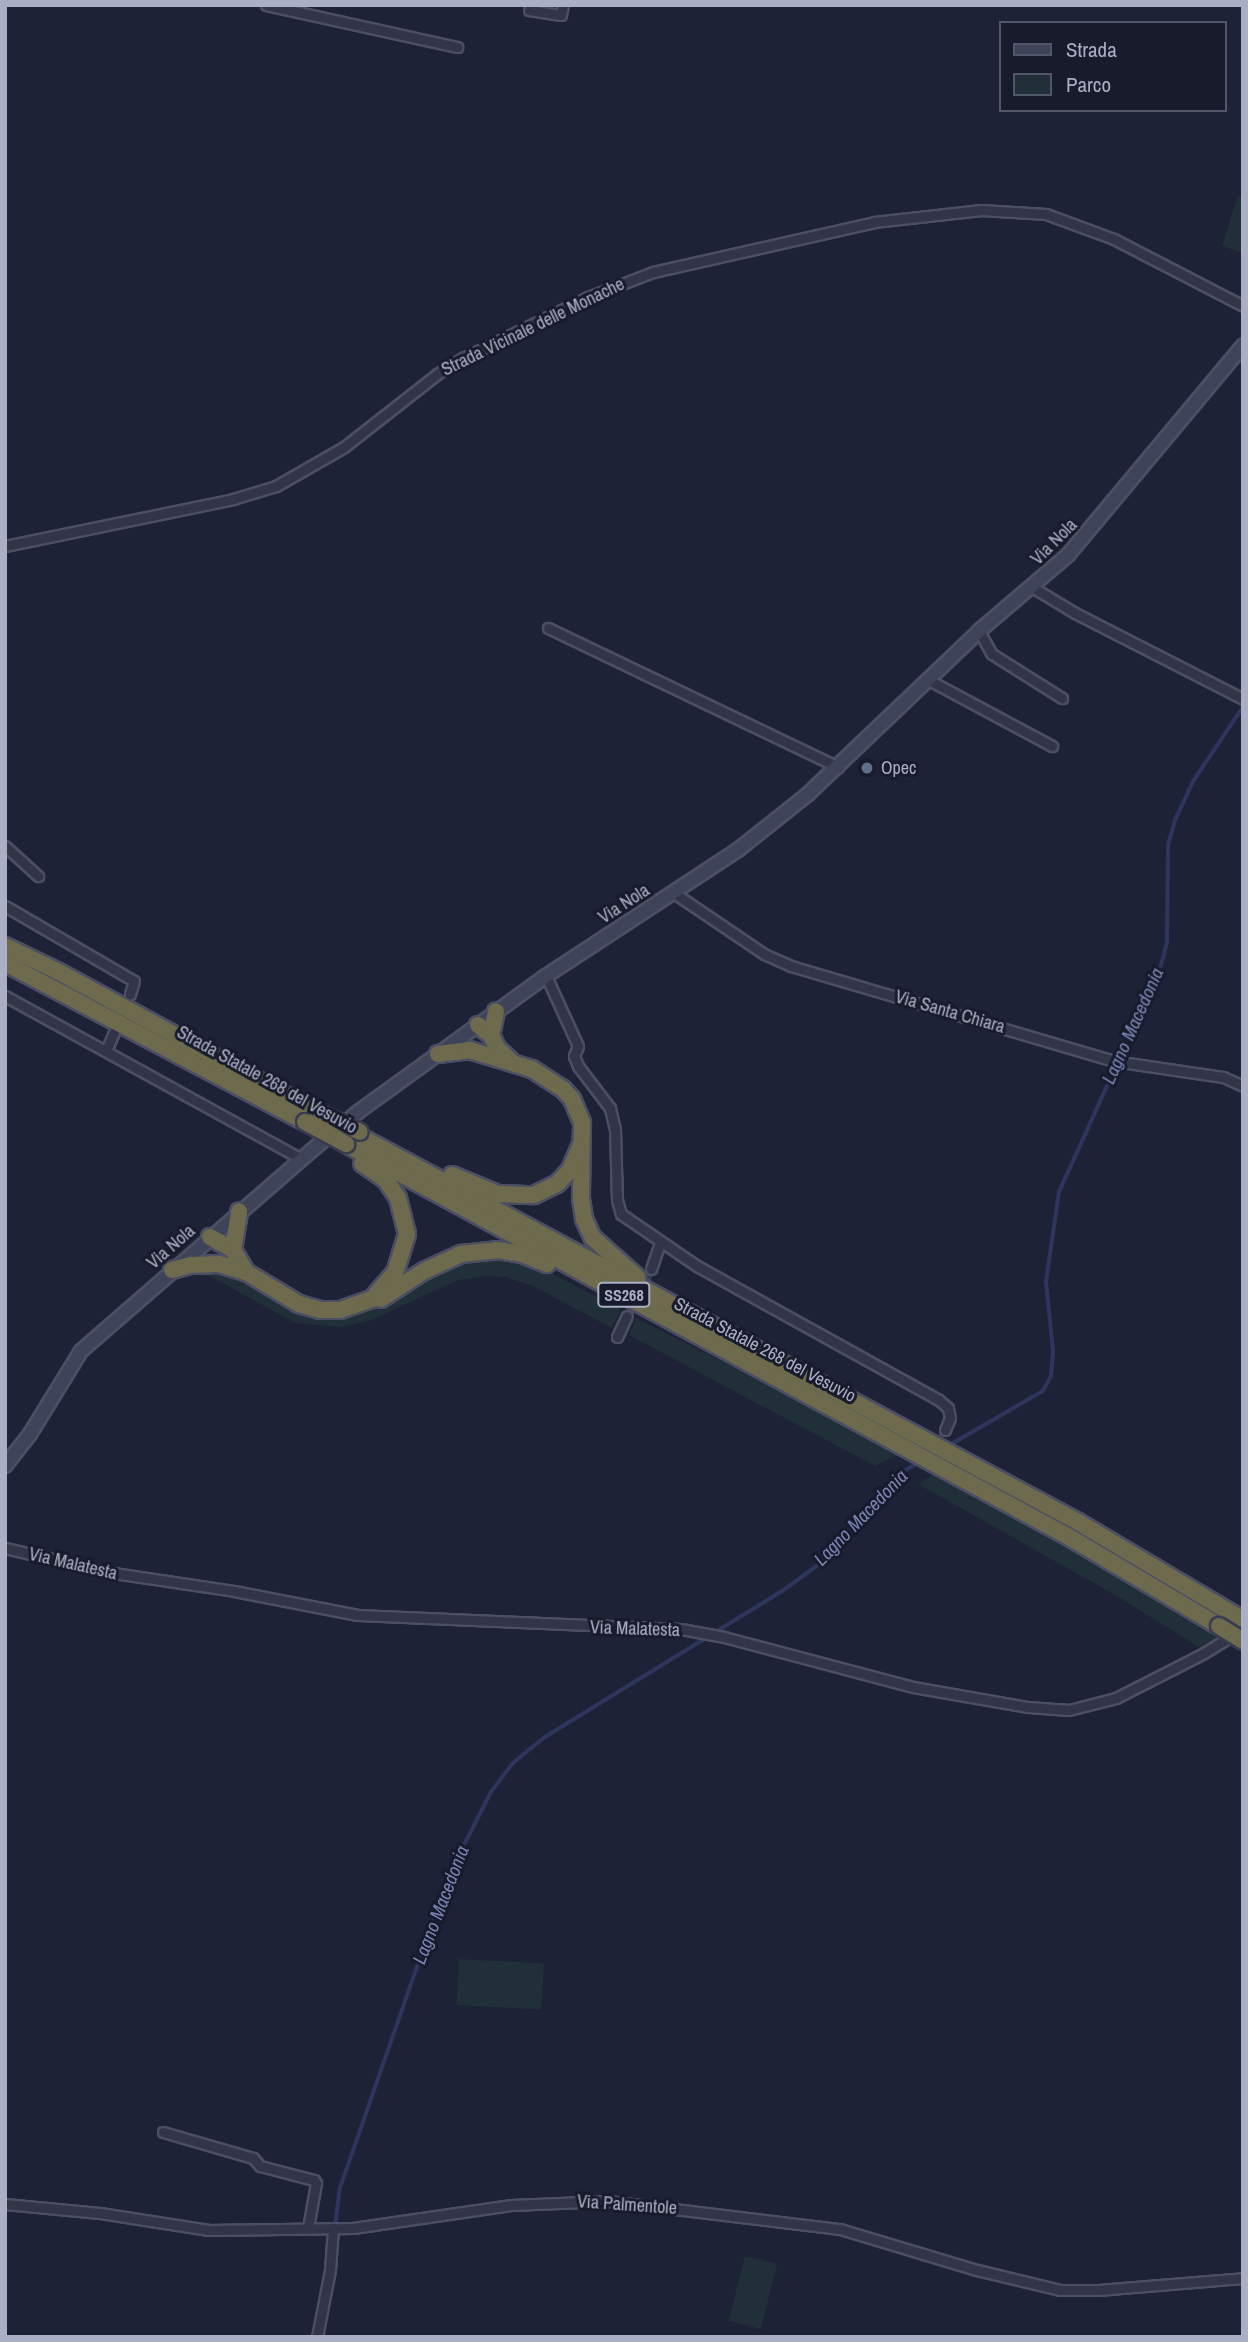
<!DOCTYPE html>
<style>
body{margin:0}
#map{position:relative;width:1248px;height:2342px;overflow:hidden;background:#1e2237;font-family:"Archivo Narrow",sans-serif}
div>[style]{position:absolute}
.green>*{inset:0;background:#202f38;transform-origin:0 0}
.stream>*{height:3.5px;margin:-1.75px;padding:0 1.75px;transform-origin:1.75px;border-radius:1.75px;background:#2f365d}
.street-tunnel>*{height:9px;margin-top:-4.5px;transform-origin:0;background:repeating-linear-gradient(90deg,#3a3e53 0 9px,transparent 0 13.5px)}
.roads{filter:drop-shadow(2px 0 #4c4f63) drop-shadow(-2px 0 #4c4f63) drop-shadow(0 2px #4c4f63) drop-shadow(0 -2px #4c4f63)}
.street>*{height:9px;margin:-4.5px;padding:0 4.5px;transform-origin:4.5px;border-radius:4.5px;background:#323547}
.secondary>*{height:12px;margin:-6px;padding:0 6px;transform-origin:6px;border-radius:6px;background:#3f435a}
.highway>*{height:16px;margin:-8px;padding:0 8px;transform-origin:8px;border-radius:8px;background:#6e6a4e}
.bridges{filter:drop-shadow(2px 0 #393c4f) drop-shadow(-2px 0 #393c4f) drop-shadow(0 2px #393c4f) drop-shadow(0 -2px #393c4f)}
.highway-bridge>*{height:16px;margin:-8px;padding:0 8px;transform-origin:8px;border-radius:8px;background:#6e6a4e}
.dots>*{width:19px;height:19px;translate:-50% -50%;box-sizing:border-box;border:4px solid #171b2b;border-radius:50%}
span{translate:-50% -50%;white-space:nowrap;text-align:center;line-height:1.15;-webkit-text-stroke:6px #171b2b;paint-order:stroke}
.shield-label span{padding:2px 5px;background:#171b2b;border:2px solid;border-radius:5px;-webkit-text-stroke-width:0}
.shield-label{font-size:16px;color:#abafc5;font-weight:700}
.street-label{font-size:18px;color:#abafc5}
.poi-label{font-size:18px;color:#abafc5}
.left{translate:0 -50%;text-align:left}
.water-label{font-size:19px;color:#7a84b3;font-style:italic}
.frame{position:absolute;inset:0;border:7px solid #abafc5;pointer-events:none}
.legend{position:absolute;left:999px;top:21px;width:228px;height:91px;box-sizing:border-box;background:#171b2b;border:2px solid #525669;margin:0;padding:9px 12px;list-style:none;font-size:21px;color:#abafc5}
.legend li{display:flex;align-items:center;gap:14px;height:35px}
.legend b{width:35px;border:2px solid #525669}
</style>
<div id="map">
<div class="green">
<div style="clip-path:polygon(1238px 195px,1243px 197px,1243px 253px,1222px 246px)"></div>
<div style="clip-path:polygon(502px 1256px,540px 1267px,621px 1310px,612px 1328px,533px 1286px,506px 1277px,485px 1276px,458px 1280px,369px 1321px,339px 1327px,295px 1323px,210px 1276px,178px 1275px,202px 1269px,228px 1273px,295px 1312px,310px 1317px,337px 1318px,376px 1307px,437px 1268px,459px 1260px)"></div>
<div style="clip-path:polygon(636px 1318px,779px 1390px,897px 1455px,875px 1466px,629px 1335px)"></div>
<div style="clip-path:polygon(934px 1474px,1083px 1555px,1221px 1638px,1202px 1649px,1117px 1596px,918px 1484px)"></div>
<div style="left:459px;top:1959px;width:85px;height:46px;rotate:3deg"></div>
<div style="left:745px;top:2256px;width:33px;height:67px;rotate:14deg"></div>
</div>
<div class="stream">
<div style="left:948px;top:1446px;width:110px;rotate:-30.1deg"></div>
<div style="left:1043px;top:1391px;width:17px;rotate:-62deg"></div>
<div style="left:1051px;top:1376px;width:25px;rotate:-85deg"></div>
<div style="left:1053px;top:1351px;width:69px;rotate:-95.8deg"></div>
<div style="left:1046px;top:1282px;width:91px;rotate:-81.8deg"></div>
<div style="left:1059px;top:1192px;width:245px;rotate:-65.6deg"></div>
<div style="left:1160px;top:969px;width:27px;rotate:-75deg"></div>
<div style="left:1167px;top:943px;width:98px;rotate:-89.4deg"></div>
<div style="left:1168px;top:845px;width:26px;rotate:-74deg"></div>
<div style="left:1175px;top:820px;width:44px;rotate:-64.6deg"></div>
<div style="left:1194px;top:780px;width:88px;rotate:-56.1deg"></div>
<div style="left:335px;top:2227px;width:39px;rotate:-83deg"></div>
<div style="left:340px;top:2188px;width:334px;rotate:-70.8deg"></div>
<div style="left:450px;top:1873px;width:91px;rotate:-63.2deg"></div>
<div style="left:491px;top:1792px;width:36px;rotate:-53deg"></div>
<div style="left:513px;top:1763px;width:41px;rotate:-39.1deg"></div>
<div style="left:545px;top:1737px;width:277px;rotate:-31.6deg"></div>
<div style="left:781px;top:1592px;width:46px;rotate:-36.1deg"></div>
<div style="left:818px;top:1565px;width:122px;rotate:-48.3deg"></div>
<div style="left:899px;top:1474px;width:24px;rotate:-30deg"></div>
<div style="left:324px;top:2324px;width:23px;rotate:-80deg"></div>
</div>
<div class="street-tunnel">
<div style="left:627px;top:1316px;width:53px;rotate:-62.9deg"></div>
</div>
<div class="roads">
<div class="street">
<div style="left:266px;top:5px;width:196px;rotate:12.4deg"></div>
<div style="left:529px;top:10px;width:32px;rotate:9deg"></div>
<div style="left:561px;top:15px;width:10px;rotate:-79deg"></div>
<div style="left:5px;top:546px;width:233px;rotate:-11.6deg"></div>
<div style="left:233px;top:499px;width:45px;rotate:-16.8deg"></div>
<div style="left:276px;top:486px;width:78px;rotate:-29.8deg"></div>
<div style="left:344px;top:447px;width:118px;rotate:-38.1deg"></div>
<div style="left:437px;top:374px;width:31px;rotate:-32deg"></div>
<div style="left:463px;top:358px;width:139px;rotate:-26deg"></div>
<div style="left:588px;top:297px;width:70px;rotate:-21deg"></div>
<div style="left:653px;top:272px;width:227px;rotate:-12.7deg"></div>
<div style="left:874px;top:222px;width:108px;rotate:-6.4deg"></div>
<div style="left:981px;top:210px;width:65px;rotate:3.5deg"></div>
<div style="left:1046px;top:214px;width:72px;rotate:20.2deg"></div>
<div style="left:1114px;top:239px;width:145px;rotate:27.4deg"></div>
<div style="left:1032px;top:587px;width:50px;rotate:31.2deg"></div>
<div style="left:1075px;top:613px;width:189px;rotate:27.1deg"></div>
<div style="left:548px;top:628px;width:322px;rotate:25.6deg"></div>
<div style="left:979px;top:631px;width:26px;rotate:61deg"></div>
<div style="left:992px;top:654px;width:83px;rotate:32.2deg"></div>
<div style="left:927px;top:679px;width:142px;rotate:28.2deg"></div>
<div style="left:5px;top:846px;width:45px;rotate:42.3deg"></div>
<div style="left:674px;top:893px;width:109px;rotate:34.1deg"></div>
<div style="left:764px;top:954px;width:30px;rotate:24deg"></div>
<div style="left:791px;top:966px;width:337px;rotate:16.4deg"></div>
<div style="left:1114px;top:1061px;width:110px;rotate:8.4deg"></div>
<div style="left:1223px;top:1077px;width:22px;rotate:24deg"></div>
<div style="left:5px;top:906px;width:149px;rotate:30.2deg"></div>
<div style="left:134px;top:981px;width:14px;rotate:107deg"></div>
<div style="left:546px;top:976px;width:77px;rotate:65.4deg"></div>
<div style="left:578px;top:1046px;width:11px;rotate:112deg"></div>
<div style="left:574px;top:1056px;width:11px;rotate:68deg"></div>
<div style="left:578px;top:1066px;width:53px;rotate:52.7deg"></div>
<div style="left:610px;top:1108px;width:22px;rotate:77deg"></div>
<div style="left:615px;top:1129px;width:71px;rotate:88.4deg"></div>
<div style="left:617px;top:1200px;width:15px;rotate:74deg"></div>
<div style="left:621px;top:1214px;width:92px;rotate:34.4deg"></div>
<div style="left:697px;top:1266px;width:277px;rotate:29deg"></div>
<div style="left:939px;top:1400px;width:12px;rotate:42deg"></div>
<div style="left:948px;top:1408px;width:10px;rotate:79deg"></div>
<div style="left:950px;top:1418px;width:13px;rotate:113deg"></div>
<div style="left:5px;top:996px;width:338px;rotate:28.8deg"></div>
<div style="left:106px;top:1051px;width:21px;rotate:-67deg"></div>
<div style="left:651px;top:1269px;width:28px;rotate:-71deg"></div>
<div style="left:617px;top:1337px;width:23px;rotate:-65deg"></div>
<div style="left:5px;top:1548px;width:105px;rotate:13.2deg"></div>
<div style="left:107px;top:1572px;width:128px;rotate:8.5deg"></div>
<div style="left:234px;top:1591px;width:126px;rotate:11deg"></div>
<div style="left:358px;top:1615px;width:323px;rotate:2.5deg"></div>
<div style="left:681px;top:1629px;width:44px;rotate:10.5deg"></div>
<div style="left:724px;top:1637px;width:196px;rotate:14.8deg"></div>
<div style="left:913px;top:1687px;width:117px;rotate:9.9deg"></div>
<div style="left:1028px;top:1707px;width:41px;rotate:4.2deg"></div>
<div style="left:1069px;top:1710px;width:49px;rotate:-14.3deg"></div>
<div style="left:1116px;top:1698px;width:99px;rotate:-27.1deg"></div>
<div style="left:1204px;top:1653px;width:46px;rotate:-31.6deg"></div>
<div style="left:163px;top:2132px;width:94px;rotate:16.1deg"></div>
<div style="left:253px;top:2158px;width:11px;rotate:49deg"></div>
<div style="left:260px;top:2166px;width:56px;rotate:14.5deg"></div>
<div style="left:314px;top:2180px;width:4px;rotate:56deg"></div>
<div style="left:316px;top:2183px;width:46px;rotate:100.1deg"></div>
<div style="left:5px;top:2204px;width:95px;rotate:5.4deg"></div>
<div style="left:100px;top:2213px;width:110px;rotate:8.9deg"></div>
<div style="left:209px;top:2230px;width:144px;rotate:-0.8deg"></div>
<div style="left:353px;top:2228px;width:160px;rotate:-8.3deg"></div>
<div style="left:511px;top:2205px;width:97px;rotate:-2.4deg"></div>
<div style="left:608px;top:2201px;width:234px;rotate:6.9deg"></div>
<div style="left:840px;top:2229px;width:143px;rotate:16.7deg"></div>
<div style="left:977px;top:2270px;width:85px;rotate:13.5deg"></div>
<div style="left:1060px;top:2290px;width:38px"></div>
<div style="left:1098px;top:2290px;width:145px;rotate:-4.7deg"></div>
<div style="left:317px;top:2337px;width:68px;rotate:-79deg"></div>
<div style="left:330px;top:2270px;width:42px;rotate:-85.9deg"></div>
</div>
<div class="secondary">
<div style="left:5px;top:1466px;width:41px;rotate:-52deg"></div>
<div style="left:30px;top:1434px;width:97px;rotate:-58.4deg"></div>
<div style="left:81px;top:1351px;width:314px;rotate:-41deg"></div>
<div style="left:318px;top:1145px;width:52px;rotate:-39.5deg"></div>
<div style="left:358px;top:1112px;width:232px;rotate:-35.9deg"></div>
<div style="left:546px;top:976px;width:231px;rotate:-33.3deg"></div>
<div style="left:739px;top:849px;width:87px;rotate:-38.5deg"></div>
<div style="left:807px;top:795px;width:238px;rotate:-43.6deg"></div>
<div style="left:979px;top:631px;width:117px;rotate:-40.5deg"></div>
<div style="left:1068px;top:555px;width:273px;rotate:-50.1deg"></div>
</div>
<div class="highway">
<div style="left:5px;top:946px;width:58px;rotate:25.7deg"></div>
<div style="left:57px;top:971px;width:296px;rotate:28.5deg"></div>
<div style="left:5px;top:963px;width:340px;rotate:27.9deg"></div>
<div style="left:478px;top:1025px;width:16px;rotate:38deg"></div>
<div style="left:491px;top:1035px;width:14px;rotate:65deg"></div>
<div style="left:497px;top:1048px;width:18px;rotate:43deg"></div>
<div style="left:491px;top:1035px;width:24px;rotate:-78deg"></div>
<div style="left:438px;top:1054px;width:31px;rotate:-7deg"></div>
<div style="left:469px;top:1050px;width:66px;rotate:16.8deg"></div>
<div style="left:532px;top:1069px;width:37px;rotate:33deg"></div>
<div style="left:563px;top:1089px;width:13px;rotate:48deg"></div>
<div style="left:572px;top:1099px;width:26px;rotate:67deg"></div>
<div style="left:582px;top:1123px;width:76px;rotate:90.8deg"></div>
<div style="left:581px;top:1199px;width:20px;rotate:81deg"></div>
<div style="left:584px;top:1219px;width:21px;rotate:65deg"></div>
<div style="left:593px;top:1238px;width:59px;rotate:41.6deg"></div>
<div style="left:357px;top:1135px;width:818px;rotate:28.22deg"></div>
<div style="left:1078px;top:1522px;width:192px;rotate:30.7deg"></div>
<div style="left:346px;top:1144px;width:823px;rotate:28.53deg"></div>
<div style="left:1069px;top:1537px;width:174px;rotate:30.7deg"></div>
<div style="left:452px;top:1175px;width:50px;rotate:22.4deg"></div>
<div style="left:498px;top:1194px;width:36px;rotate:2deg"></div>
<div style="left:534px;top:1195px;width:25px;rotate:-26deg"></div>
<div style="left:557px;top:1184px;width:19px;rotate:-47deg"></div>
<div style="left:570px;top:1170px;width:26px;rotate:-67deg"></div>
<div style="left:210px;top:1237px;width:26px;rotate:29deg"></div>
<div style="left:233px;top:1250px;width:26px;rotate:59deg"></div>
<div style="left:233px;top:1250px;width:39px;rotate:-81deg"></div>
<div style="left:172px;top:1270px;width:20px;rotate:-15deg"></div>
<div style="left:191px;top:1265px;width:28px;rotate:-2deg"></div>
<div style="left:219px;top:1264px;width:28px;rotate:17deg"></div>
<div style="left:246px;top:1272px;width:62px;rotate:31.1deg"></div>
<div style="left:299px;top:1304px;width:22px;rotate:16deg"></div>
<div style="left:320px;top:1310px;width:20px"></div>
<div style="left:340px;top:1310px;width:34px;rotate:-19deg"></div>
<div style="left:372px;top:1299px;width:35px;rotate:-49deg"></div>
<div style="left:395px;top:1273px;width:41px;rotate:-72.9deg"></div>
<div style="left:407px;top:1234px;width:37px;rotate:-104deg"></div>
<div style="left:398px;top:1198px;width:22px;rotate:-124deg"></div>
<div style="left:386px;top:1180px;width:29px;rotate:-145deg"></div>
<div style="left:381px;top:1299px;width:51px;rotate:-33.1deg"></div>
<div style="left:424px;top:1271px;width:41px;rotate:-24.7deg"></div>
<div style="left:461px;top:1254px;width:36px;rotate:-6deg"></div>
<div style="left:497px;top:1250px;width:25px;rotate:9deg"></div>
<div style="left:522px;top:1254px;width:27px;rotate:22deg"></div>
</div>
</div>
<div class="bridges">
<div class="highway-bridge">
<div style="left:317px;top:1112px;width:47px;rotate:24.9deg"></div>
<div style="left:305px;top:1122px;width:47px;rotate:28.2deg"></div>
<div style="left:1219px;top:1626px;width:28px;rotate:32deg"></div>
</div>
</div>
<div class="dots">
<div style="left:867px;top:768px;background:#5c6f8a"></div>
</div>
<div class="shield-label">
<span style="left:624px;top:1295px">SS268</span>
</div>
<div class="street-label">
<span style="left:533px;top:327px;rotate:-26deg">Strada Vicinale delle Monache</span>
<span style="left:1054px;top:542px;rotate:-45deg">Via Nola</span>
<span style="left:624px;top:904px;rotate:-33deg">Via Nola</span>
<span style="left:950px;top:1012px;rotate:16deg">Via Santa Chiara</span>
<span style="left:267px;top:1080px;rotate:29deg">Strada Statale 268 del Vesuvio</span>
<span style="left:171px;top:1247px;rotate:-41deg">Via Nola</span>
<span style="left:765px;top:1350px;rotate:28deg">Strada Statale 268 del Vesuvio</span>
<span style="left:73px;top:1564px;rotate:13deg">Via Malatesta</span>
<span style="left:635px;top:1629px;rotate:2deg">Via Malatesta</span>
<span style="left:627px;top:2205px;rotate:4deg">Via Palmentole</span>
</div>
<div class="poi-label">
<span class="left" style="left:881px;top:768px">Opec</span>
</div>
<div class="water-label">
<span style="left:1133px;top:1026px;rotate:-66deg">Lagno Macedonia</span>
<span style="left:861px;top:1518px;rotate:-46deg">Lagno Macedonia</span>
<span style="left:441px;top:1905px;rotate:-69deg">Lagno Macedonia</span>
</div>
<div class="frame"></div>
<ul class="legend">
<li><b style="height:9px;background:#3f435a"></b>Strada</li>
<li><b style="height:19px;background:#202f38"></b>Parco</li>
</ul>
</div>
